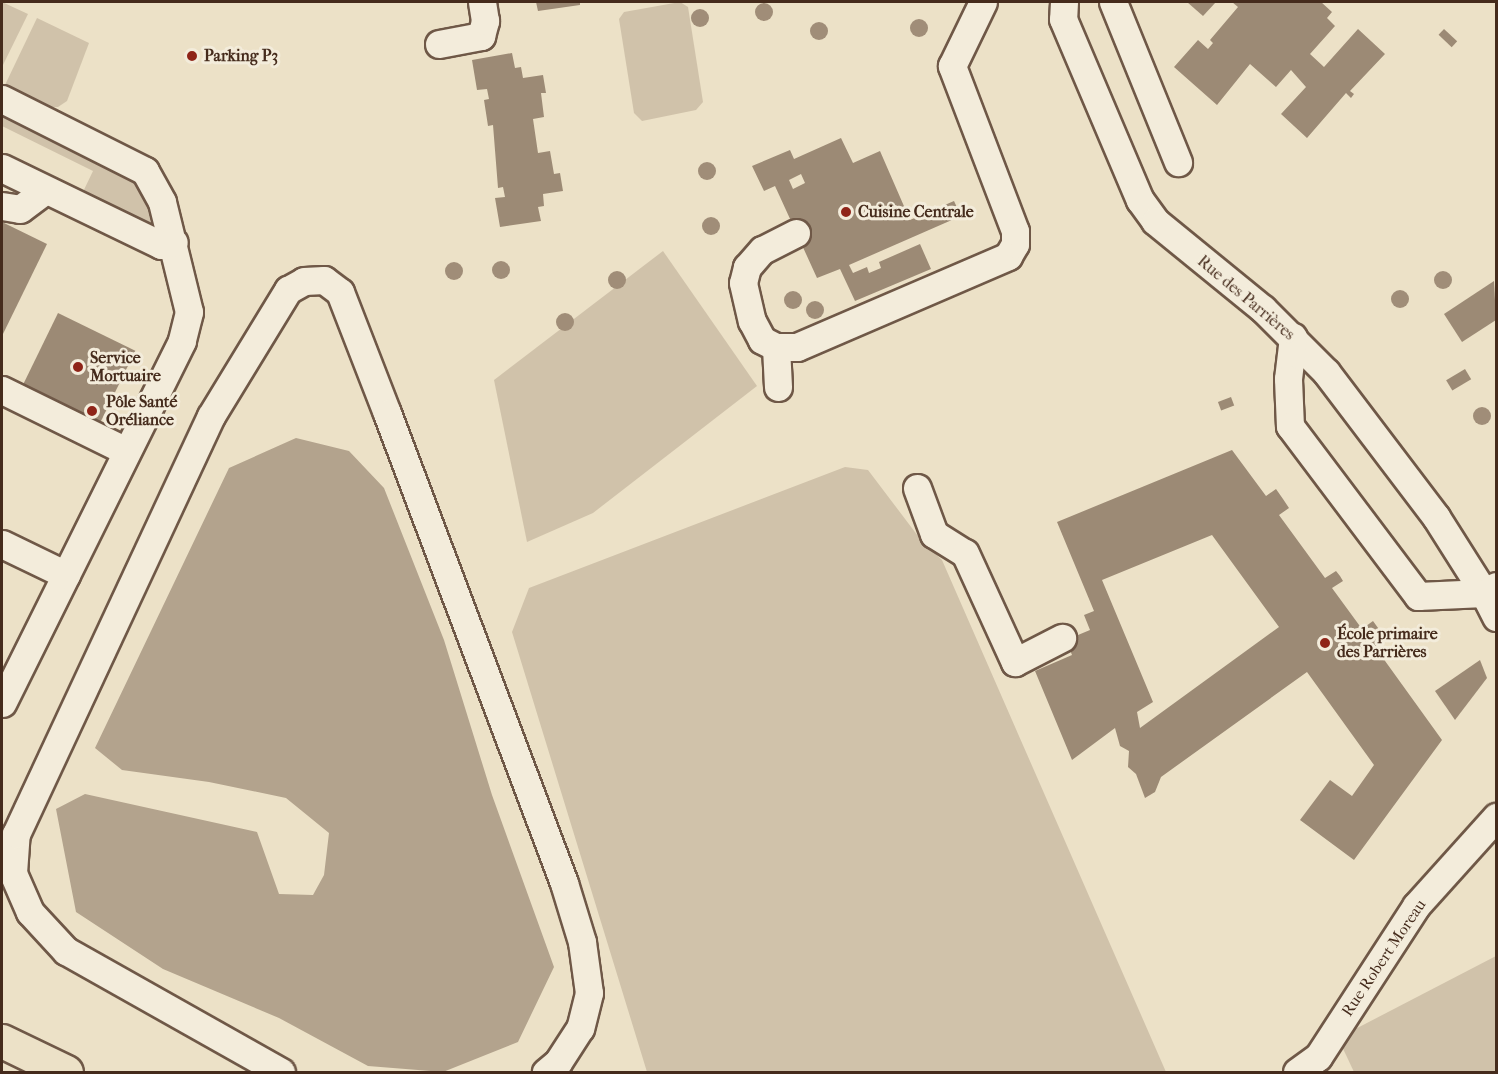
<!DOCTYPE html>
<meta charset="utf-8">
<style>
body{margin:0}
#map{position:relative;width:1498px;height:1074px;overflow:hidden;background:#ece1c7;font-family:"IM FELL French Canon",serif}
div>[style]{position:absolute}
.green>*{inset:0;background:#d0c2aa}
.water>*{inset:0;background:#b3a38d}
.building>*{inset:0;background:#9c8a75;transform-origin:0 0}
.roads{filter:drop-shadow(2px 0 #6f5847) drop-shadow(-2px 0 #6f5847) drop-shadow(0 2px #6f5847) drop-shadow(0 -2px #6f5847)}
.minor>*{height:27px;margin:-13.5px;padding:0 13.5px;transform-origin:13.5px;border-radius:13.5px;background:#f3ecdb}
.major>*{height:33px;margin:-16.5px;padding:0 16.5px;transform-origin:16.5px;border-radius:16.5px;background:#ece1c7}
.trees>*{width:18px;height:18px;margin:-9px;border-radius:50%;background:#a08d78}
.dots>*{width:16px;height:16px;translate:-50% -50%;box-sizing:border-box;border:3px solid #f3ecdb;border-radius:50%}
span{translate:-50% -50%;white-space:nowrap;text-align:center;line-height:1.15;-webkit-text-stroke:6px #f3ecdb;paint-order:stroke}
.poi-label{font-size:16px;color:#452b1c;font-weight:700}
.left{translate:0 -50%;text-align:left}
.street-label{font-size:16px;color:#452b1c}
.frame{position:absolute;inset:0;border:3px solid #452b1c;pointer-events:none}
</style>
<div id="map">
<div class="green">
<div style="clip-path:polygon(2px 2px,28px 14px,2px 67px)"></div>
<div style="clip-path:polygon(680px 2px,688px 7px,703px 102px,696px 110px,642px 121px,634px 113px,619px 19px,624px 12px)"></div>
<div style="clip-path:polygon(37px 18px,89px 43px,67px 101px,58px 107px,48px 107px,5px 85px)"></div>
<div style="clip-path:polygon(2px 112px,128px 176px,146px 195px,155px 225px,152px 228px,81px 196px,93px 171px,2px 126px)"></div>
<div style="clip-path:polygon(663px 251px,757px 386px,593px 513px,527px 542px,494px 380px)"></div>
<div style="clip-path:polygon(845px 467px,868px 470px,921px 540px,942px 560px,1166px 1072px,647px 1072px,512px 632px,529px 588px)"></div>
<div style="clip-path:polygon(1496px 956px,1496px 1072px,1354px 1072px,1338px 1038px)"></div>
</div>
<div class="water">
<div style="clip-path:polygon(296px 438px,349px 451px,384px 488px,444px 640px,492px 795px,554px 967px,518px 1042px,443px 1072px,368px 1066px,279px 1018px,163px 969px,76px 912px,56px 809px,85px 794px,257px 832px,279px 894px,313px 895px,324px 875px,329px 833px,286px 798px,209px 782px,122px 770px,95px 748px,229px 468px)"></div>
</div>
<div class="building">
<div style="clip-path:polygon(536px 2px,580px 2px,580px 5px,538px 11px)"></div>
<div style="clip-path:polygon(1187px 2px,1216px 2px,1203px 16px)"></div>
<div style="clip-path:polygon(1232px 2px,1321px 2px,1332px 12px,1327px 18px,1335px 26px,1310px 54px,1324px 67px,1358px 29px,1385px 54px,1350px 91px,1354px 94px,1351px 98px,1346px 93px,1307px 138px,1281px 114px,1306px 87px,1291px 70px,1276px 87px,1250px 64px,1217px 105px,1174px 67px,1198px 40px,1208px 49px,1213px 43px,1210px 40px,1238px 7px)"></div>
<div style="left:1444px;top:29px;width:18px;height:8px;rotate:43deg"></div>
<div style="clip-path:polygon(512px 53px,515px 68px,521px 67px,523px 78px,543px 75px,546px 93px,541px 93px,544px 117px,533px 119px,538px 153px,550px 151px,554px 174px,560px 173px,563px 191px,543px 194px,544px 206px,538px 207px,541px 221px,500px 227px,495px 198px,505px 197px,503px 187px,498px 188px,493px 125px,488px 126px,484px 100px,489px 99px,487px 89px,477px 90px,472px 60px)"></div>
<div style="clip-path:polygon(evenodd,841px 138px,853px 163px,880px 151px,910px 220px,954px 201px,961px 216px,849px 265px,853px 273px,867px 267px,869px 273px,881px 268px,879px 262px,920px 244px,931px 269px,855px 301px,840px 269px,817px 278px,775px 186px,764px 191px,752px 166px,790px 150px,794px 159px,841px 138px,801px 174px,805px 183px,793px 189px,789px 180px,801px 174px)"></div>
<div style="clip-path:polygon(2px 222px,47px 244px,2px 336px)"></div>
<div style="clip-path:polygon(1494px 281px,1496px 320px,1462px 342px,1444px 314px)"></div>
<div style="left:58px;top:313px;width:86px;height:79px;rotate:26deg"></div>
<div style="left:1465px;top:369px;width:12px;height:22px;rotate:59deg"></div>
<div style="left:1231px;top:397px;width:9px;height:14px;rotate:69deg"></div>
<div style="clip-path:polygon(evenodd,1232px 450px,1266px 496px,1276px 489px,1283px 499px,1289px 508px,1279px 515px,1325px 578px,1336px 571px,1340px 576px,1343px 581px,1332px 588px,1362px 629px,1373px 621px,1386px 639px,1375px 647px,1442px 740px,1354px 860px,1300px 820px,1330px 780px,1352px 796px,1374px 765px,1307px 672px,1161px 777px,1155px 792px,1145px 798px,1136px 774px,1128px 767px,1129px 751px,1120px 746px,1115px 728px,1072px 760px,1035px 671px,1072px 655px,1066px 640px,1090px 630px,1084px 615px,1094px 611px,1057px 522px,1232px 450px,1212px 535px,1279px 627px,1140px 728px,1137px 712px,1153px 702px,1102px 580px,1212px 535px)"></div>
<div style="clip-path:polygon(1480px 660px,1487px 678px,1455px 720px,1435px 691px)"></div>
</div>
<div class="roads">
<div class="minor">
<div style="left:1064px;top:2px;width:17px;rotate:93deg"></div>
<div style="left:1063px;top:19px;width:197px;rotate:67deg"></div>
<div style="left:1140px;top:200px;width:26px;rotate:54deg"></div>
<div style="left:1155px;top:221px;width:139px;rotate:39.2deg"></div>
<div style="left:1263px;top:309px;width:89px;rotate:45deg"></div>
<div style="left:1326px;top:372px;width:182px;rotate:52.8deg"></div>
<div style="left:1436px;top:517px;width:90px;rotate:57.7deg"></div>
<div style="left:1484px;top:593px;width:14px;rotate:-30deg"></div>
<div style="left:1113px;top:2px;width:173px;rotate:67.9deg"></div>
<div style="left:439px;top:44px;width:43px;rotate:-10.8deg"></div>
<div style="left:481px;top:36px;width:16px;rotate:-75deg"></div>
<div style="left:485px;top:21px;width:19px;rotate:-99deg"></div>
<div style="left:2px;top:99px;width:160px;rotate:26.7deg"></div>
<div style="left:145px;top:171px;width:35px;rotate:61deg"></div>
<div style="left:162px;top:202px;width:113px;rotate:76.2deg"></div>
<div style="left:189px;top:312px;width:30px;rotate:104deg"></div>
<div style="left:182px;top:341px;width:404px;rotate:116.4deg"></div>
<div style="left:2px;top:168px;width:177px;rotate:25.8deg"></div>
<div style="left:161px;top:245px;width:13px;rotate:-13deg"></div>
<div style="left:2px;top:206px;width:18px;rotate:9deg"></div>
<div style="left:20px;top:209px;width:31px;rotate:-37deg"></div>
<div style="left:796px;top:233px;width:38px;rotate:153deg"></div>
<div style="left:762px;top:250px;width:23px;rotate:131deg"></div>
<div style="left:747px;top:267px;width:16px;rotate:104deg"></div>
<div style="left:743px;top:283px;width:39px;rotate:77deg"></div>
<div style="left:752px;top:321px;width:21px;rotate:62deg"></div>
<div style="left:762px;top:340px;width:16px;rotate:27deg"></div>
<div style="left:776px;top:347px;width:21px"></div>
<div style="left:797px;top:347px;width:230px;rotate:-23.3deg"></div>
<div style="left:1008px;top:256px;width:14px;rotate:-60deg"></div>
<div style="left:1015px;top:244px;width:13px;rotate:-90deg"></div>
<div style="left:1015px;top:231px;width:177px;rotate:-110.9deg"></div>
<div style="left:952px;top:66px;width:71px;rotate:-64.2deg"></div>
<div style="left:1293px;top:337px;width:42px;rotate:96.8deg"></div>
<div style="left:1288px;top:379px;width:47px;rotate:87.6deg"></div>
<div style="left:1290px;top:426px;width:213px;rotate:53deg"></div>
<div style="left:1418px;top:596px;width:66px;rotate:-2.6deg"></div>
<div style="left:1484px;top:593px;width:27px;rotate:63deg"></div>
<div style="left:776px;top:347px;width:40px;rotate:87.1deg"></div>
<div style="left:2px;top:390px;width:138px;rotate:26.2deg"></div>
<div style="left:917px;top:488px;width:49px;rotate:69.7deg"></div>
<div style="left:934px;top:534px;width:36px;rotate:32deg"></div>
<div style="left:965px;top:553px;width:120px;rotate:65.4deg"></div>
<div style="left:1015px;top:662px;width:53px;rotate:-27.1deg"></div>
<div style="left:2px;top:544px;width:71px;rotate:25.8deg"></div>
<div style="left:281px;top:1072px;width:247px;rotate:-150.6deg"></div>
<div style="left:66px;top:951px;width:53px;rotate:-132.7deg"></div>
<div style="left:30px;top:912px;width:43px;rotate:-113.6deg"></div>
<div style="left:13px;top:873px;width:39px;rotate:-86deg"></div>
<div style="left:16px;top:834px;width:461px;rotate:-65deg"></div>
<div style="left:211px;top:416px;width:148px;rotate:-58.6deg"></div>
<div style="left:288px;top:290px;width:18px;rotate:-29deg"></div>
<div style="left:304px;top:281px;width:20px;rotate:-3deg"></div>
<div style="left:324px;top:280px;width:20px;rotate:37deg"></div>
<div style="left:340px;top:292px;width:130px;rotate:68.8deg"></div>
<div style="left:387px;top:413px;width:502px;rotate:69.36deg"></div>
<div style="left:564px;top:883px;width:62px;rotate:73deg"></div>
<div style="left:582px;top:942px;width:51px;rotate:82.2deg"></div>
<div style="left:589px;top:993px;width:36px;rotate:104deg"></div>
<div style="left:580px;top:1028px;width:40px;rotate:122.9deg"></div>
<div style="left:558px;top:1062px;width:16px;rotate:140deg"></div>
<div style="left:1297px;top:1072px;width:26px;rotate:-36deg"></div>
<div style="left:1318px;top:1057px;width:180px;rotate:-57deg"></div>
<div style="left:1416px;top:906px;width:120px;rotate:-48deg"></div>
</div>
<div class="major">
<div style="left:2px;top:1041px;width:71px;rotate:25.8deg"></div>
</div>
</div>
<div class="trees">
<div style="left:764px;top:12px"></div>
<div style="left:700px;top:18px"></div>
<div style="left:919px;top:28px"></div>
<div style="left:819px;top:31px"></div>
<div style="left:707px;top:171px"></div>
<div style="left:711px;top:226px"></div>
<div style="left:501px;top:270px"></div>
<div style="left:454px;top:271px"></div>
<div style="left:617px;top:280px"></div>
<div style="left:1443px;top:280px"></div>
<div style="left:1400px;top:299px"></div>
<div style="left:793px;top:300px"></div>
<div style="left:815px;top:310px"></div>
<div style="left:565px;top:322px"></div>
<div style="left:1482px;top:416px"></div>
</div>
<div class="dots">
<div style="left:192px;top:56px;background:#8f2418"></div>
<div style="left:846px;top:212px;background:#8f2418"></div>
<div style="left:78px;top:367px;background:#8f2418"></div>
<div style="left:92px;top:411px;background:#8f2418"></div>
<div style="left:1325px;top:643px;background:#8f2418"></div>
</div>
<div class="poi-label">
<span class="left" style="left:204px;top:56px">Parking P3</span>
<span class="left" style="left:858px;top:212px">Cuisine Centrale</span>
<span class="left" style="left:90px;top:367px">Service<br>Mortuaire</span>
<span class="left" style="left:106px;top:411px">Pôle Santé<br>Oréliance</span>
<span class="left" style="left:1337px;top:643px">École primaire<br>des Parrières</span>
</div>
<div class="street-label">
<span style="left:1246px;top:298px;rotate:40deg">Rue des Parrières</span>
<span style="left:1384px;top:958px;rotate:-56deg">Rue Robert Moreau</span>
</div>
<div class="frame"></div>
</div>
